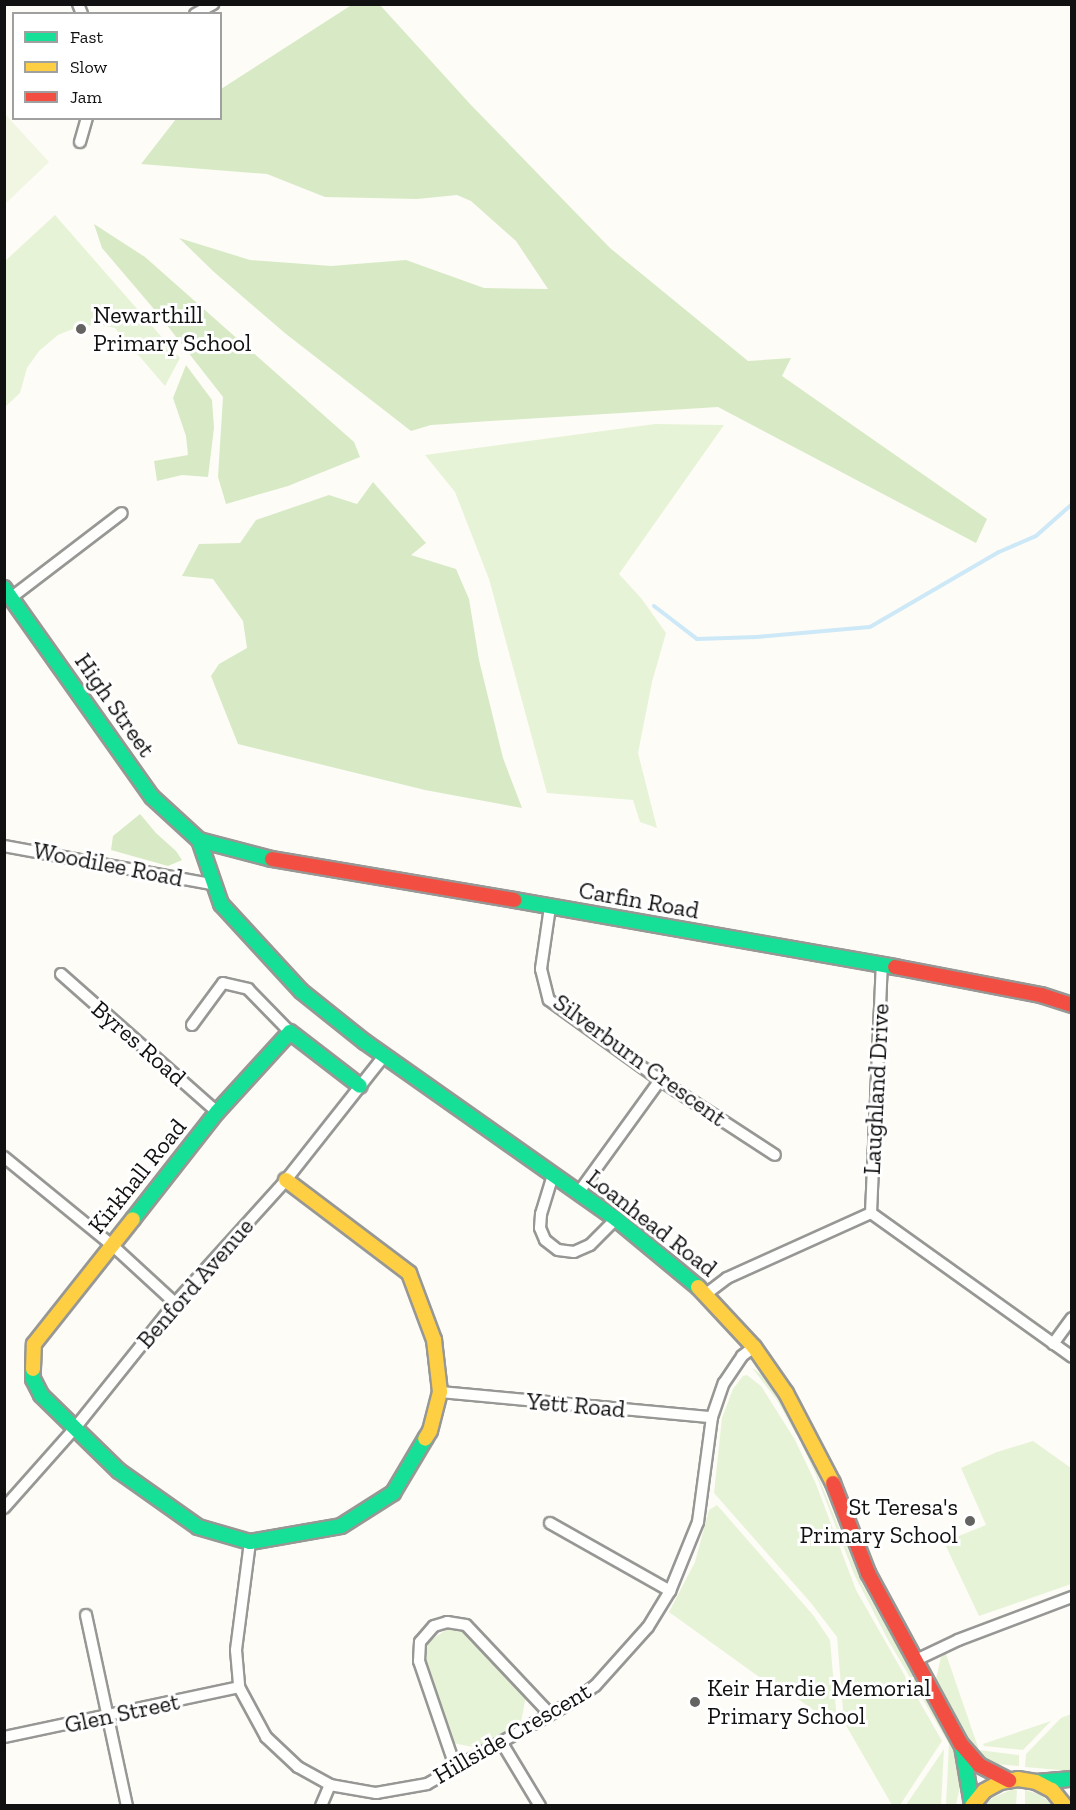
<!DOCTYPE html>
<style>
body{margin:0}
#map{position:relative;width:1076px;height:1810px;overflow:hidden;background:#fdfcf7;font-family:"Zilla Slab",serif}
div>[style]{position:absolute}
.green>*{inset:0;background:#e7f3d7}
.forest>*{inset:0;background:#d8eac5}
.pitch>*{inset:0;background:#f0f6e1}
.stream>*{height:4px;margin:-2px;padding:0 2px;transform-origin:2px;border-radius:2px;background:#cde8f7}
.roads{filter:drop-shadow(2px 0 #979795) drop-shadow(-2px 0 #979795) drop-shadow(0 2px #979795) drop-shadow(0 -2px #979795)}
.street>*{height:10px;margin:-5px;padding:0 5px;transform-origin:5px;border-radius:5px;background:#fffffe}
.fast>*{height:14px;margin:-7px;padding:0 7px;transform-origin:7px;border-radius:7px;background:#16e098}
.slow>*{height:14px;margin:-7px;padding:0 7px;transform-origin:7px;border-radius:7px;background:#ffcf43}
.jam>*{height:14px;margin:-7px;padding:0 7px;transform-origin:7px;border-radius:7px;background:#f24e42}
.dots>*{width:16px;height:16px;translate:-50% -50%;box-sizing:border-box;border:3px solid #fff;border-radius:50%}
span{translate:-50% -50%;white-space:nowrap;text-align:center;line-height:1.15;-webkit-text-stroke:6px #fff;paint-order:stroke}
.poi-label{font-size:24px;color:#111}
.left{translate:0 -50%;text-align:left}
.right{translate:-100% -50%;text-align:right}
.street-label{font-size:24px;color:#111}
.frame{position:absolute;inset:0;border:6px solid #111;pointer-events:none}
.legend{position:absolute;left:12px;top:12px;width:210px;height:108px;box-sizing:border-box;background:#fff;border:2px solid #a0a0a0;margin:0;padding:8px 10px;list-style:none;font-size:18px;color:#111}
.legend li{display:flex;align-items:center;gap:12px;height:30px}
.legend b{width:30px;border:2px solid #a0a0a0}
</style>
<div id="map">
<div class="green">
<div style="clip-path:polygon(55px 215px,180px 358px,165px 386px,115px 328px,101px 325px,80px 326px,58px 335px,39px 351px,27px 368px,20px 393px,5px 407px,5px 261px)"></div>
<div style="clip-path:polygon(655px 424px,724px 425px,619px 574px,641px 598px,666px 633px,652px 682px,638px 753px,657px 828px,640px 822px,633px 800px,547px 793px,489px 579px,455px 492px,425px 455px)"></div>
<div style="clip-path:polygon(752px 1368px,764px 1376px,799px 1432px,796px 1434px,777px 1400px)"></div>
<div style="clip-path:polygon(747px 1375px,761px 1386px,795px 1440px,816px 1484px,856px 1590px,942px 1741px,900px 1805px,892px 1805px,844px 1722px,837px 1637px,811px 1603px,714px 1493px,722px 1418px,733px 1389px,743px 1376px)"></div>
<div style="clip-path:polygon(1033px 1441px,1071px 1468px,1071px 1584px,979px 1616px,944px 1542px,986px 1525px,961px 1468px,997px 1452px)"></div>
<div style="clip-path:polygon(804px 1442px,862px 1584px,955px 1748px,960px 1786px,956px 1805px,946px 1805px,949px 1744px,888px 1640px,854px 1574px,816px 1475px,801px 1443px)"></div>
<div style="clip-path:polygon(717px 1505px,813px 1615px,830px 1640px,837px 1721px,834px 1725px,787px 1691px,784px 1695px,669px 1612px,695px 1562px,709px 1510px)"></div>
<div style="clip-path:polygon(449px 1628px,466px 1633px,526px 1696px,521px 1722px,478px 1748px,453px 1743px,425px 1658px,428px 1642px)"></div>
<div style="clip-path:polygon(946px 1654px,979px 1750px,1019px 1755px,1019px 1766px,995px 1764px,976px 1753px,933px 1681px,936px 1679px,941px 1657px)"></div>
<div style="clip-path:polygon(1071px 1714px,1071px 1771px,1025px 1767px,1026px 1754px,1061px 1718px)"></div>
<div style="clip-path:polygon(1051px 1721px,1023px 1750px,984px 1746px,983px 1744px)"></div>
<div style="clip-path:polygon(944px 1749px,941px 1805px,906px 1805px)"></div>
<div style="clip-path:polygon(1013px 1789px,1017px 1790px,1016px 1805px,985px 1805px,992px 1798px)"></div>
<div style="clip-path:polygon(1025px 1790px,1041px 1795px,1052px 1805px,1025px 1805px)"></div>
</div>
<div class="forest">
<div style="clip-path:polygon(353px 4px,380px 5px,471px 105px,610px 248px,748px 361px,791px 358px,782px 376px,987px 519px,976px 543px,718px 407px,490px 421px,431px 425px,411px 431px,286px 334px,214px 272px,179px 238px,250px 260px,331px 266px,406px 260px,484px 288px,548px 289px,516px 241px,471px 201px,457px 195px,417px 199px,325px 197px,267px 174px,141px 164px,176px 119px,220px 118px,221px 89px)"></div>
<div style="clip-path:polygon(94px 224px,145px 257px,354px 442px,360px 457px,288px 486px,226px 504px,218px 477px,223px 397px,159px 315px,102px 248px)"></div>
<div style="clip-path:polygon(186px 365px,212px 400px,214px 428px,208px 477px,182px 475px,157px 481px,154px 461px,188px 455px,186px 436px,173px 398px)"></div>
<div style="clip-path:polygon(373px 482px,426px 543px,411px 555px,456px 569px,469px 599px,479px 660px,503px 758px,522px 808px,425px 790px,238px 744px,211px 676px,219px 664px,247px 648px,243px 621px,213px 579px,182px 576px,199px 544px,240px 543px,256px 520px,329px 495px,357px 504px)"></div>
<div style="clip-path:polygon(140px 814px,156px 833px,176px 851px,182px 860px,168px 866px,111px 850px,113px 836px)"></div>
</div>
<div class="pitch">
<div style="clip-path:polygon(5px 114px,49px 162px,5px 204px)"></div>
</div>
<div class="stream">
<div style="left:654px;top:606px;width:54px;rotate:37.5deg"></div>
<div style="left:697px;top:639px;width:60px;rotate:-1.9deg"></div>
<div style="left:757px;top:637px;width:113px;rotate:-5.1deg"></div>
<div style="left:870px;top:627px;width:149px;rotate:-30.2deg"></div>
<div style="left:999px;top:552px;width:40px;rotate:-23.4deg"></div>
<div style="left:1036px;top:536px;width:48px;rotate:-41.6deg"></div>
</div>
<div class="roads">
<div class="street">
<div style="left:78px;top:4px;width:11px;rotate:68deg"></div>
<div style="left:195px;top:14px;width:21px;rotate:-29deg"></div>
<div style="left:80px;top:142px;width:25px;rotate:-74deg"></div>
<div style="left:12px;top:597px;width:138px;rotate:-37.4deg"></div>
<div style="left:4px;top:846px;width:211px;rotate:10.4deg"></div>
<div style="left:550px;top:907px;width:63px;rotate:98.3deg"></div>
<div style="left:541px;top:969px;width:32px;rotate:76deg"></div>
<div style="left:549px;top:1000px;width:137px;rotate:35.8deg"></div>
<div style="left:660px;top:1080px;width:137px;rotate:33.1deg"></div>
<div style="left:61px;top:974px;width:208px;rotate:41.5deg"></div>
<div style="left:192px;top:1025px;width:52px;rotate:-53.6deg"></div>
<div style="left:223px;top:983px;width:26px;rotate:13deg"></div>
<div style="left:248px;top:989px;width:60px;rotate:45.7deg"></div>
<div style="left:4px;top:1157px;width:139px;rotate:39.2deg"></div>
<div style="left:112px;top:1245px;width:86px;rotate:42.6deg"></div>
<div style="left:553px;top:1175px;width:41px;rotate:107.1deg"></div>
<div style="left:541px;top:1214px;width:14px;rotate:94deg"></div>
<div style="left:540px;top:1228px;width:13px;rotate:67deg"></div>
<div style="left:545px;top:1240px;width:16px;rotate:38deg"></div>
<div style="left:558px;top:1250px;width:16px;rotate:7deg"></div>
<div style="left:574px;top:1252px;width:17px;rotate:-24deg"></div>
<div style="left:590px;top:1245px;width:37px;rotate:-45deg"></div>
<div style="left:579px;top:1192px;width:138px;rotate:-54.1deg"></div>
<div style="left:871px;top:1213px;width:248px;rotate:-87.5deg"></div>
<div style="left:706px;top:1294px;width:26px;rotate:-37deg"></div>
<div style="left:727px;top:1278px;width:158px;rotate:-24.3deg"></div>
<div style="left:871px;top:1213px;width:247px;rotate:35.6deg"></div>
<div style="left:1053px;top:1344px;width:32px;rotate:-54deg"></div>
<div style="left:440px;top:1392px;width:273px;rotate:5.3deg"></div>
<div style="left:4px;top:1508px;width:107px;rotate:-48.4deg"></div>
<div style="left:75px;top:1428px;width:160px;rotate:-51.3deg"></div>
<div style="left:175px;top:1303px;width:166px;rotate:-47.9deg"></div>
<div style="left:286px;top:1180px;width:158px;rotate:-51.7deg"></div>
<div style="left:550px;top:1523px;width:138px;rotate:29.5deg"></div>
<div style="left:250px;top:1542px;width:109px;rotate:97.4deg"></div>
<div style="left:236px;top:1650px;width:37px;rotate:85deg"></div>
<div style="left:239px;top:1687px;width:57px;rotate:61.6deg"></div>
<div style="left:266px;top:1737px;width:44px;rotate:43.2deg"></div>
<div style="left:298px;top:1767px;width:37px;rotate:29deg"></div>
<div style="left:330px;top:1785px;width:47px;rotate:9.9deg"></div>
<div style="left:376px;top:1793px;width:52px;rotate:-10deg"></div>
<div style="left:427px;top:1784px;width:169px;rotate:-29.5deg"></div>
<div style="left:574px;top:1701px;width:26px;rotate:-36deg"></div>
<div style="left:595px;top:1686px;width:79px;rotate:-48.1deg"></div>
<div style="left:648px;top:1627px;width:42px;rotate:-58.6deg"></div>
<div style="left:670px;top:1591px;width:74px;rotate:-67.9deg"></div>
<div style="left:698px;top:1522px;width:106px;rotate:-82.4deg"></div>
<div style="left:712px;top:1417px;width:36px;rotate:-71deg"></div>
<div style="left:724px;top:1383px;width:32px;rotate:-56deg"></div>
<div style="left:742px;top:1356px;width:15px;rotate:-37deg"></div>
<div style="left:86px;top:1615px;width:195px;rotate:77.9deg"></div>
<div style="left:914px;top:1661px;width:49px;rotate:-25.5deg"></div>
<div style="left:958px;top:1640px;width:122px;rotate:-20.7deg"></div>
<div style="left:4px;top:1737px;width:240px;rotate:-12deg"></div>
<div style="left:502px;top:1743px;width:74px;rotate:58.9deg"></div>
<div style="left:456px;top:1769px;width:114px;rotate:-108.9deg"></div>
<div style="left:419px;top:1661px;width:19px;rotate:-87deg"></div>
<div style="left:420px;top:1642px;width:21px;rotate:-49deg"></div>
<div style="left:434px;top:1626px;width:14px;rotate:-17deg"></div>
<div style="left:447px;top:1622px;width:19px;rotate:9deg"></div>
<div style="left:466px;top:1625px;width:122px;rotate:46.7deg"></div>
<div style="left:321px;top:1806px;width:23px;rotate:-67deg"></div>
</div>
<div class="fast">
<div style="left:4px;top:588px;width:256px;rotate:54.7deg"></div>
<div style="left:152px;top:797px;width:64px;rotate:42.5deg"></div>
<div style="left:199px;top:840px;width:75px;rotate:14.6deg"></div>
<div style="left:199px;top:840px;width:68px;rotate:71deg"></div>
<div style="left:221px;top:904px;width:118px;rotate:47.4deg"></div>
<div style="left:301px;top:991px;width:82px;rotate:38.6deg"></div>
<div style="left:365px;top:1042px;width:307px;rotate:35.2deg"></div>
<div style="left:616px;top:1219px;width:107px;rotate:39.7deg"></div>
<div style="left:515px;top:900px;width:386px;rotate:10deg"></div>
<div style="left:133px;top:1219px;width:136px;rotate:-51.9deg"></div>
<div style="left:217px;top:1112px;width:108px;rotate:-47.6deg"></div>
<div style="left:290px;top:1032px;width:88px;rotate:37.6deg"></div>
<div style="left:33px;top:1369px;width:10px;rotate:90deg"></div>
<div style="left:33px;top:1379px;width:18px;rotate:63deg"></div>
<div style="left:41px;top:1395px;width:109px;rotate:44.3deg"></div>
<div style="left:119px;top:1471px;width:97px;rotate:35.3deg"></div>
<div style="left:198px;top:1527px;width:54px;rotate:16.1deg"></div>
<div style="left:250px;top:1542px;width:92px;rotate:-10deg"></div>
<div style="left:341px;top:1526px;width:62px;rotate:-32.4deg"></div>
<div style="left:393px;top:1493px;width:63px;rotate:-59.3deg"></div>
<div style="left:962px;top:1746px;width:60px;rotate:80.4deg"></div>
<div style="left:1036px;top:1782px;width:36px;rotate:-5deg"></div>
</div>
<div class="slow">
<div style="left:286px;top:1180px;width:154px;rotate:37.1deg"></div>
<div style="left:409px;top:1273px;width:72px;rotate:69.5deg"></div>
<div style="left:434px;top:1340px;width:52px;rotate:83.4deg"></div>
<div style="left:440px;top:1392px;width:40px;rotate:104.4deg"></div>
<div style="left:430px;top:1431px;width:9px;rotate:122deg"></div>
<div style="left:698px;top:1287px;width:82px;rotate:47deg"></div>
<div style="left:754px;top:1347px;width:56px;rotate:55.2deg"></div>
<div style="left:786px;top:1393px;width:102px;rotate:62.4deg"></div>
<div style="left:33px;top:1369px;width:25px;rotate:-88deg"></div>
<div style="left:34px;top:1344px;width:159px;rotate:-51.6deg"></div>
<div style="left:972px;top:1806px;width:19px;rotate:-51deg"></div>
<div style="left:984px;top:1791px;width:18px;rotate:-29deg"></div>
<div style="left:1000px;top:1782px;width:18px;rotate:-9deg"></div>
<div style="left:1018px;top:1779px;width:18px;rotate:9deg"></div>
<div style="left:1036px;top:1782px;width:18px;rotate:27deg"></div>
<div style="left:1052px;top:1790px;width:21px;rotate:51deg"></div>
</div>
<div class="jam">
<div style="left:272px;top:859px;width:246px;rotate:9.6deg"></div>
<div style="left:895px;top:967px;width:149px;rotate:10.9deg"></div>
<div style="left:1041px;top:995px;width:33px;rotate:18deg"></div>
<div style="left:833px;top:1483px;width:97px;rotate:68.7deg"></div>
<div style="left:868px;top:1573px;width:195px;rotate:61.5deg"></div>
<div style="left:961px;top:1744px;width:28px;rotate:49deg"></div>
<div style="left:979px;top:1765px;width:34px;rotate:27deg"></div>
</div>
</div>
<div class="dots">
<div style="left:81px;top:329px;background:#646362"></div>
<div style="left:970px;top:1521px;background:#646362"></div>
<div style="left:695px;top:1702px;background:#646362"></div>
</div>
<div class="poi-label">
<span class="left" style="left:93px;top:329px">Newarthill<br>Primary School</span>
<span class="right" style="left:958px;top:1521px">St Teresa's<br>Primary School</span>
<span class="left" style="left:707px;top:1702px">Keir Hardie Memorial<br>Primary School</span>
</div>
<div class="street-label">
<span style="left:115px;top:705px;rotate:55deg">High Street</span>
<span style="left:108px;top:864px;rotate:11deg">Woodilee Road</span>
<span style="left:639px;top:900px;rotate:10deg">Carfin Road</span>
<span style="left:139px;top:1043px;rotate:41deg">Byres Road</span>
<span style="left:640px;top:1060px;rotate:36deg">Silverburn Crescent</span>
<span style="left:876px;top:1089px;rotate:-87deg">Laughland Drive</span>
<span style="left:137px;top:1176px;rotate:-51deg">Kirkhall Road</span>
<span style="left:652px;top:1223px;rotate:38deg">Loanhead Road</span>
<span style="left:195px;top:1283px;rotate:-49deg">Benford Avenue</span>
<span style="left:576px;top:1405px;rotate:5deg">Yett Road</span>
<span style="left:122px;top:1713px;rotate:-12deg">Glen Street</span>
<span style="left:512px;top:1733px;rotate:-30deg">Hillside Crescent</span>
</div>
<div class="frame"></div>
<ul class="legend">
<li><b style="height:8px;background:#16e098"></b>Fast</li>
<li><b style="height:8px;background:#ffcf43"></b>Slow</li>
<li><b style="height:8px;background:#f24e42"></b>Jam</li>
</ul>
</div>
